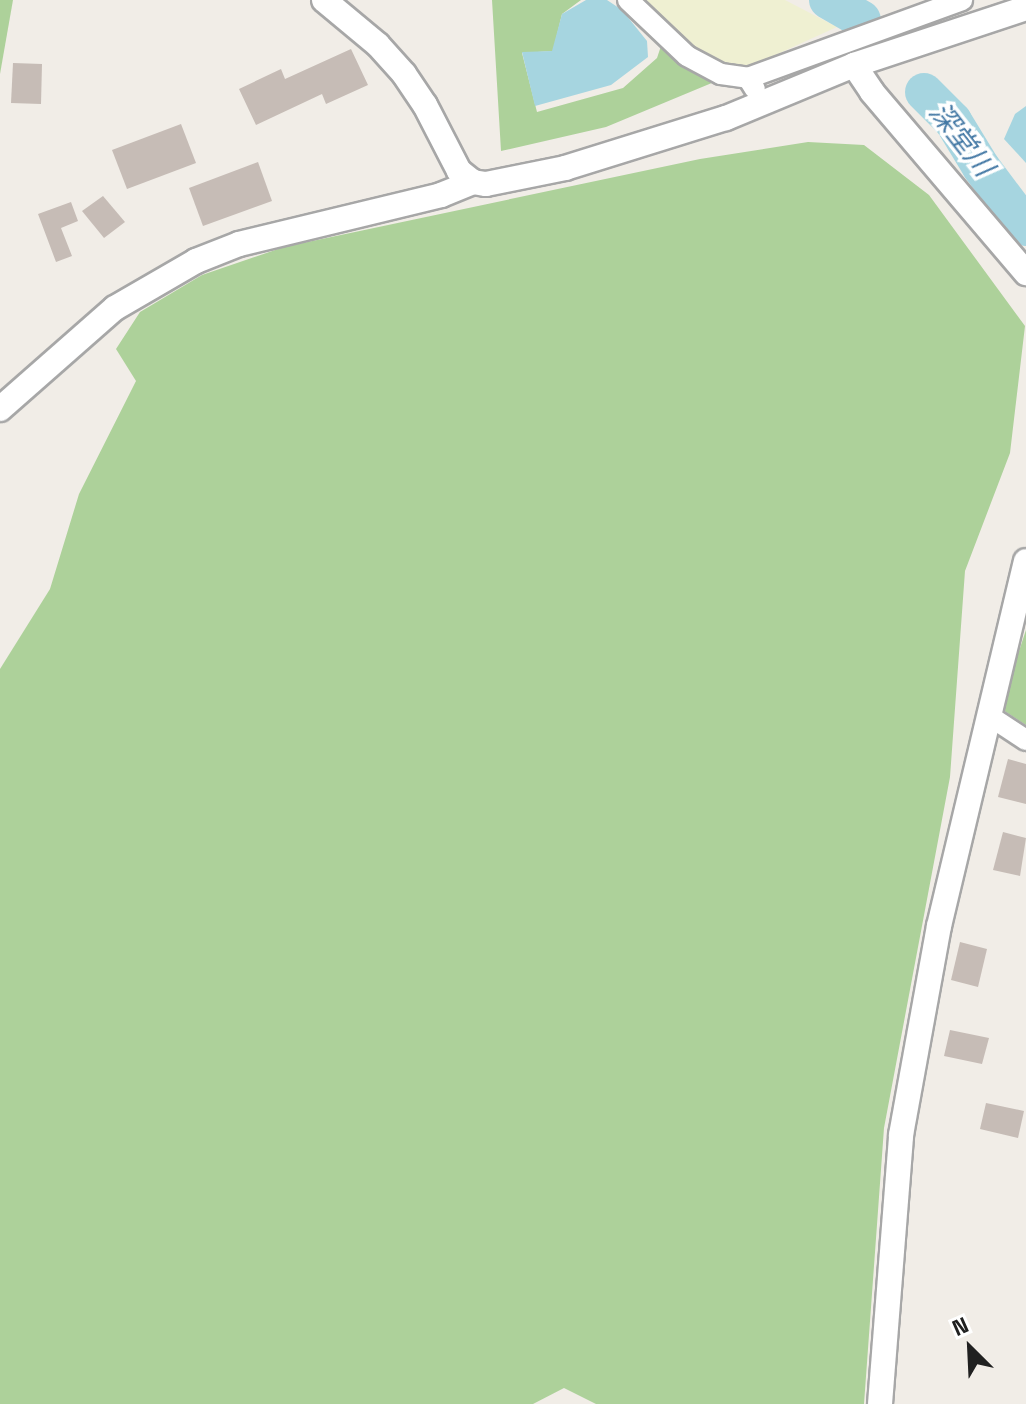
<!DOCTYPE html>
<html>
<head>
<meta charset="utf-8">
<style>
  body { margin:0 }
  #map { position:relative; width:1026px; height:1404px; overflow:hidden; background:#f1ede7; font-family:"Space Grotesk","Noto Sans JP",sans-serif }
  div>[style] { position:absolute }
  [style*='--x'] { left:calc(var(--x)*1px); top:calc(var(--y)*1px); width:calc(var(--w)*1px); rotate:calc(var(--a)*1deg) }
  .farmland>* { inset:0; background:#eff0d2 }
  .forest>* { inset:0; background:#add19a }
  .water>* { inset:0; background:#a6d5e0 }
  .river>* { height:38px; margin:-19px; padding:0 19px; transform-origin:19px; border-radius:19px; background:#a6d5e0 }
  .building>* { inset:0; background:#c6bcb6 }
  .roads { filter:drop-shadow(2px 0 #a7a7a7) drop-shadow(-2px 0 #a7a7a7) drop-shadow(0 2px #a7a7a7) drop-shadow(0 -2px #a7a7a7) }
  .minor>* { height:20px; margin:-10px; padding:0 10px; transform-origin:10px; border-radius:10px; background:#fff }
  .tertiary>* { height:24px; margin:-12px; padding:0 12px; transform-origin:12px; border-radius:12px; background:#fff }
  span { translate:-50% -50%; white-space:nowrap; text-align:center; line-height:1.15; -webkit-text-stroke:7px #fff; paint-order:stroke }
  .water-label { font-size:28px; color:#4378a4; font-style:italic }
  .north { position:absolute; left:930px; top:1308px; width:80px; height:80px; -webkit-text-stroke:6px #fff; paint-order:stroke; rotate:336deg; font-size:22px; font-weight:700; line-height:32px; text-align:center; color:#202020 }
  .north::after { content:''; display:block; margin:auto; width:28px; height:36px; background:#202020; clip-path:polygon(50% 0,100% 100%,50% 72%,0 100%) }
</style>
</head>
<body>
<div id="map">
  <div class="farmland">
    <div style="clip-path:polygon(630px 0,785px 0,837px 27px,731px 75px,651px 26px)"></div>
  </div>
  <div class="forest">
    <div style="clip-path:polygon(0 0,13px 0,0 74px)"></div>
    <div style="clip-path:polygon(492px 0,581px 0,562px 14px,553px 51px,522px 53px,537px 112px,623px 88px,657px 58px,662px 43px,731px 75px,606px 127px,501px 151px)"></div>
    <div style="clip-path:polygon(808px 142px,864px 145px,929px 195px,1025px 326px,1010px 453px,965px 571px,950px 777px,884px 1128px,864px 1404px,596px 1404px,564px 1388px,533px 1404px,0 1404px,0 669px,50px 589px,79px 494px,136px 381px,116px 349px,140px 312px,202px 275px,284px 247px,700px 159px)"></div>
    <div style="clip-path:polygon(1026px 630px,1026px 725px,1000px 708px)"></div>
  </div>
  <div class="water">
    <div style="clip-path:polygon(586px 0,607px 0,622px 10px,647px 41px,648px 57px,611px 85px,535px 106px,522px 52px,552px 51px,562px 14px)"></div>
    <div style="clip-path:polygon(1026px 106px,1026px 163px,1004px 139px,1015px 114px)"></div>
  </div>
  <div class="river">
    <div style="--x:828;--y:0;--w:39;--a:30"></div>
    <div style="--x:924;--y:92;--w:41;--a:45"></div>
    <div style="--x:953;--y:121;--w:54;--a:58.7"></div>
    <div style="--x:981;--y:167;--w:75;--a:53.1"></div>
  </div>
  <div class="building">
    <div style="clip-path:polygon(351px 49px,368px 85px,326px 104px,322px 94px,256px 125px,239px 89px,281px 69px,285px 79px)"></div>
    <div style="clip-path:polygon(13px 63px,42px 64px,41px 104px,11px 103px)"></div>
    <div style="clip-path:polygon(181px 124px,196px 163px,127px 189px,112px 150px)"></div>
    <div style="clip-path:polygon(258px 162px,272px 201px,203px 226px,189px 188px)"></div>
    <div style="clip-path:polygon(103px 196px,125px 222px,104px 238px,82px 211px)"></div>
    <div style="clip-path:polygon(71px 202px,78px 221px,61px 228px,72px 256px,56px 262px,38px 214px)"></div>
    <div style="clip-path:polygon(1008px 759px,1026px 764px,1026px 804px,998px 797px)"></div>
    <div style="clip-path:polygon(1003px 832px,1026px 838px,1020px 876px,993px 870px)"></div>
    <div style="clip-path:polygon(960px 942px,987px 949px,978px 987px,951px 980px)"></div>
    <div style="clip-path:polygon(950px 1030px,989px 1038px,982px 1064px,944px 1056px)"></div>
    <div style="clip-path:polygon(986px 1103px,1024px 1111px,1018px 1138px,980px 1129px)"></div>
  </div>
  <div class="roads">
    <div class="minor">
      <div style="--x:628;--y:0;--w:81;--a:43.5"></div>
      <div style="--x:687;--y:56;--w:38;--a:28"></div>
      <div style="--x:721;--y:74;--w:27;--a:8"></div>
      <div style="--x:748;--y:78;--w:13;--a:58"></div>
      <div style="--x:748;--y:78;--w:228;--a:-20"></div>
      <div style="--x:991;--y:717;--w:42;--a:33.3"></div>
    </div>
    <div class="tertiary">
      <div style="--x:324;--y:0;--w:70;--a:39.8"></div>
      <div style="--x:378;--y:45;--w:39;--a:48"></div>
      <div style="--x:404;--y:74;--w:37;--a:56"></div>
      <div style="--x:425;--y:105;--w:74;--a:62.7"></div>
      <div style="--x:459;--y:171;--w:18;--a:38"></div>
      <div style="--x:473;--y:182;--w:13;--a:9"></div>
      <div style="--x:486;--y:184;--w:81;--a:-11.4"></div>
      <div style="--x:565;--y:168;--w:169;--a:-17.3"></div>
      <div style="--x:726;--y:118;--w:139;--a:-22.5"></div>
      <div style="--x:854;--y:65;--w:181;--a:-18.3"></div>
      <div style="--x:854;--y:65;--w:32;--a:56"></div>
      <div style="--x:872;--y:92;--w:238;--a:49.6"></div>
      <div style="--x:0;--y:409;--w:153;--a:-41.3"></div>
      <div style="--x:115;--y:308;--w:94;--a:-30.1"></div>
      <div style="--x:196;--y:261;--w:46;--a:-21.6"></div>
      <div style="--x:239;--y:244;--w:208;--a:-13.6"></div>
      <div style="--x:441;--y:195;--w:35;--a:-22"></div>
      <div style="--x:880;--y:1404;--w:270;--a:-85.5"></div>
      <div style="--x:901;--y:1135;--w:212;--a:-79.7"></div>
      <div style="--x:939;--y:926;--w:375;--a:-76.6"></div>
    </div>
  </div>
  <div class="water-label">
    <span style="left:962px;top:139px;rotate:52deg">深堂川</span>
  </div>
  <div class="north">N</div>
</div>
</body>
</html>
